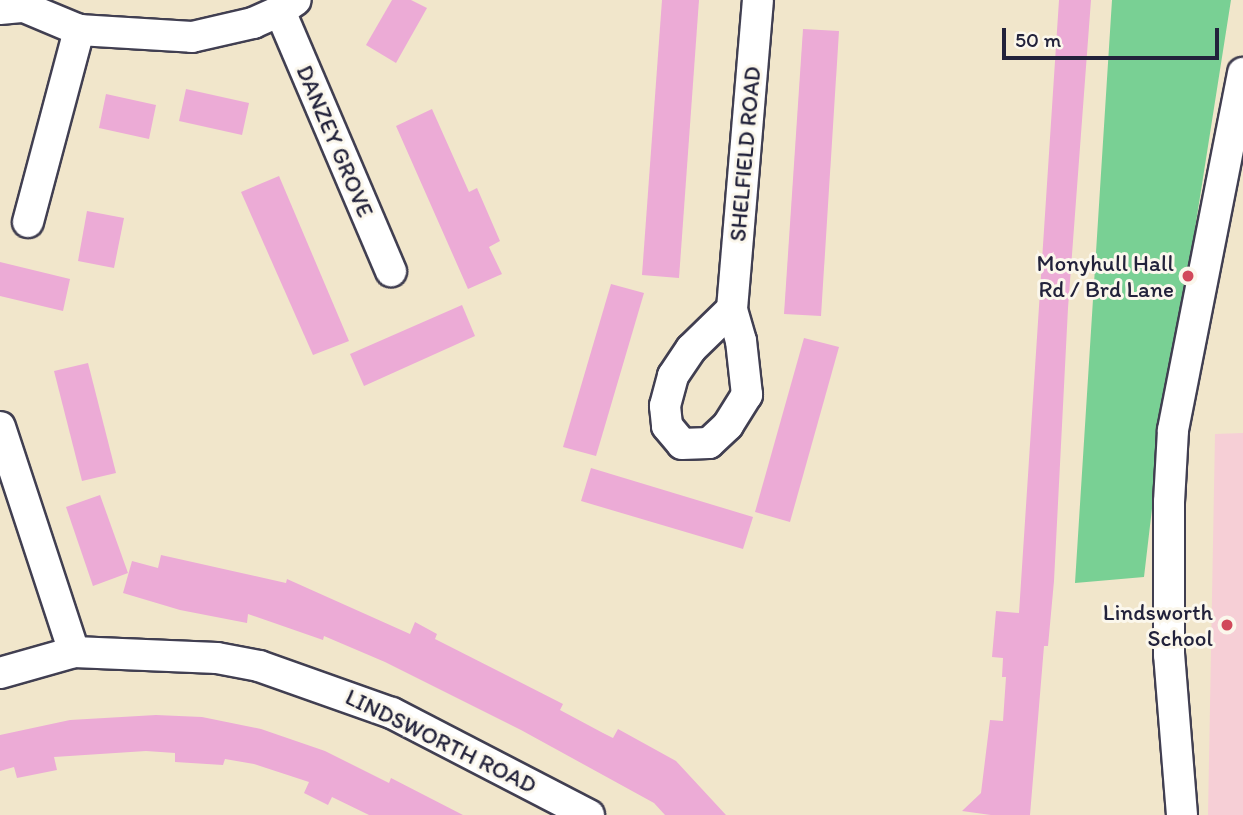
<!DOCTYPE html>
<html>
<head>
<meta charset="utf-8">
<style>
  body { margin:0 }
  #map { position:relative; width:1243px; height:815px; overflow:hidden; background:#f1e6cb; font-family:Itim,sans-serif }
  div>[style] { position:absolute }
  [style*='--x'] { left:calc(var(--x)*1px); top:calc(var(--y)*1px); width:calc(var(--w)*1px); rotate:calc(var(--a)*1deg) }
  .built>* { inset:0; background:#f6cfd6 }
  .green>* { inset:0; background:#79d094 }
  .building>* { inset:0; background:#ecabd6 }
  .roads { filter:drop-shadow(2px 0 #413f51) drop-shadow(-2px 0 #413f51) drop-shadow(0 2px #413f51) drop-shadow(0 -2px #413f51) }
  .minor>* { height:30px; margin:-15px; padding:0 15px; transform-origin:15px; border-radius:15px; background:#fff }
  .dots>* { width:19px; height:19px; translate:-50% -50%; box-sizing:border-box; border:4px solid #fbf7ec; border-radius:50% }
  span { translate:-50% -50%; white-space:nowrap; text-align:center; line-height:1.15; -webkit-text-stroke:6px #fbf7ec; paint-order:stroke }
  .street-label { font-size:23px; color:#22223b }
  .poi-label { font-size:23px; color:#22223b }
  .right { translate:-100% -50%; text-align:right }
  .scale { position:absolute; left:1002px; top:28px; width:217px; height:32px; box-sizing:border-box; border:4px solid #22223b; border-top:0; padding-left:9px; font-size:21px; line-height:24px; white-space:nowrap; color:#22223b; -webkit-text-stroke:5px #fbf7ec; paint-order:stroke }
</style>
</head>
<body>
<div id="map">
  <div class="built">
    <div style="clip-path:polygon(1243px 433px,1243px 815px,1208px 815px,1215px 434px)"></div>
  </div>
  <div class="green">
    <div style="clip-path:polygon(1112px 0,1231px 0,1155px 483px,1144px 577px,1075px 583px)"></div>
  </div>
  <div class="building">
    <div style="clip-path:polygon(392px 0,411px 0,427px 8px,396px 63px,366px 45px)"></div>
    <div style="clip-path:polygon(662px 0,699px 0,679px 278px,642px 275px)"></div>
    <div style="clip-path:polygon(1059px 0,1091px 0,1068px 308px,1054px 581px,1048px 646px,1044px 646px,1030px 815px,991px 815px,962px 811px,981px 793px,990px 720px,1003px 721px,1006px 677px,1002px 677px,1003px 658px,992px 657px,996px 611px,1019px 613px)"></div>
    <div style="clip-path:polygon(803px 29px,839px 31px,821px 316px,784px 314px)"></div>
    <div style="clip-path:polygon(186px 89px,249px 103px,242px 135px,179px 121px)"></div>
    <div style="clip-path:polygon(106px 94px,156px 105px,149px 139px,99px 128px)"></div>
    <div style="clip-path:polygon(432px 109px,469px 192px,477px 188px,500px 241px,489px 247px,502px 274px,468px 289px,396px 126px)"></div>
    <div style="clip-path:polygon(279px 176px,349px 341px,313px 355px,241px 192px)"></div>
    <div style="clip-path:polygon(87px 211px,124px 218px,114px 268px,78px 261px)"></div>
    <div style="clip-path:polygon(0 262px,70px 279px,63px 311px,0 296px)"></div>
    <div style="clip-path:polygon(611px 284px,644px 293px,596px 456px,563px 447px)"></div>
    <div style="clip-path:polygon(462px 305px,475px 336px,364px 386px,350px 354px)"></div>
    <div style="clip-path:polygon(804px 338px,839px 347px,790px 522px,755px 512px)"></div>
    <div style="clip-path:polygon(88px 363px,116px 473px,82px 481px,54px 371px)"></div>
    <div style="clip-path:polygon(591px 468px,753px 517px,743px 549px,581px 501px)"></div>
    <div style="clip-path:polygon(100px 495px,128px 573px,93px 586px,66px 507px)"></div>
    <div style="clip-path:polygon(161px 555px,286px 583px,287px 579px,410px 634px,415px 622px,437px 634px,435px 639px,563px 704px,560px 710px,603px 733px,613px 738px,618px 729px,676px 761px,726px 815px,665px 815px,654px 803px,521px 730px,385px 662px,324px 636px,323px 640px,248px 614px,247px 623px,180px 610px,123px 593px,132px 561px,158px 568px)"></div>
    <div style="clip-path:polygon(156px 715px,202px 717px,261px 729px,325px 751px,389px 783px,391px 778px,463px 815px,369px 815px,332px 797px,328px 805px,304px 793px,309px 782px,254px 764px,225px 759px,223px 765px,175px 762px,175px 753px,146px 751px,54px 757px,57px 770px,17px 778px,14px 767px,0 771px,0 735px,70px 720px)"></div>
  </div>
  <div class="roads">
    <div class="minor">
      <div style="--x:0;--y:9;--w:24;--a:-5"></div>
      <div style="--x:24;--y:7;--w:60;--a:22.7"></div>
      <div style="--x:79;--y:30;--w:113;--a:3.5"></div>
      <div style="--x:192;--y:37;--w:63;--a:-12.9"></div>
      <div style="--x:253;--y:23;--w:30;--a:-24"></div>
      <div style="--x:280;--y:11;--w:19;--a:-35"></div>
      <div style="--x:280;--y:11;--w:283;--a:66.9"></div>
      <div style="--x:28;--y:222;--w:199;--a:-75.1"></div>
      <div style="--x:732;--y:309;--w:57;--a:135.7"></div>
      <div style="--x:691;--y:349;--w:32;--a:124"></div>
      <div style="--x:673;--y:376;--w:31;--a:105"></div>
      <div style="--x:665;--y:406;--w:20;--a:84"></div>
      <div style="--x:667;--y:426;--w:23;--a:50"></div>
      <div style="--x:682;--y:444;--w:27;--a:-2"></div>
      <div style="--x:709;--y:443;--w:26;--a:-43"></div>
      <div style="--x:728;--y:425;--w:36;--a:-58"></div>
      <div style="--x:747;--y:395;--w:54;--a:-96.3"></div>
      <div style="--x:741;--y:341;--w:33;--a:-106"></div>
      <div style="--x:732;--y:309;--w:310;--a:-85.2"></div>
      <div style="--x:0;--y:427;--w:237;--a:71.8"></div>
      <div style="--x:0;--y:673;--w:77;--a:-15.8"></div>
      <div style="--x:74;--y:652;--w:143;--a:2.4"></div>
      <div style="--x:217;--y:658;--w:43;--a:10.8"></div>
      <div style="--x:259;--y:666;--w:141;--a:19.5"></div>
      <div style="--x:392;--y:713;--w:222;--a:27.4"></div>
      <div style="--x:1182;--y:815;--w:161;--a:-94.6"></div>
      <div style="--x:1169;--y:655;--w:153;--a:-90"></div>
      <div style="--x:1169;--y:502;--w:72;--a:-86.8"></div>
      <div style="--x:1173;--y:430;--w:364;--a:-78.9"></div>
    </div>
  </div>
  <div class="dots">
    <div style="left:1188px;top:276px;background:#d1495b"></div>
    <div style="left:1227px;top:625px;background:#d1495b"></div>
  </div>
  <div class="street-label">
    <span style="left:335px;top:141px;rotate:67deg">DANZEY GROVE</span>
    <span style="left:745px;top:154px;rotate:-85deg">SHELFIELD ROAD</span>
    <span style="left:441px;top:741px;rotate:26deg">LINDSWORTH ROAD</span>
  </div>
  <div class="poi-label">
    <span class="right" style="left:1174px;top:276px">Monyhull Hall<br>Rd / Brd Lane</span>
    <span class="right" style="left:1213px;top:625px">Lindsworth<br>School</span>
  </div>
  <div class="scale">50 m</div>
</div>
</body>
</html>
